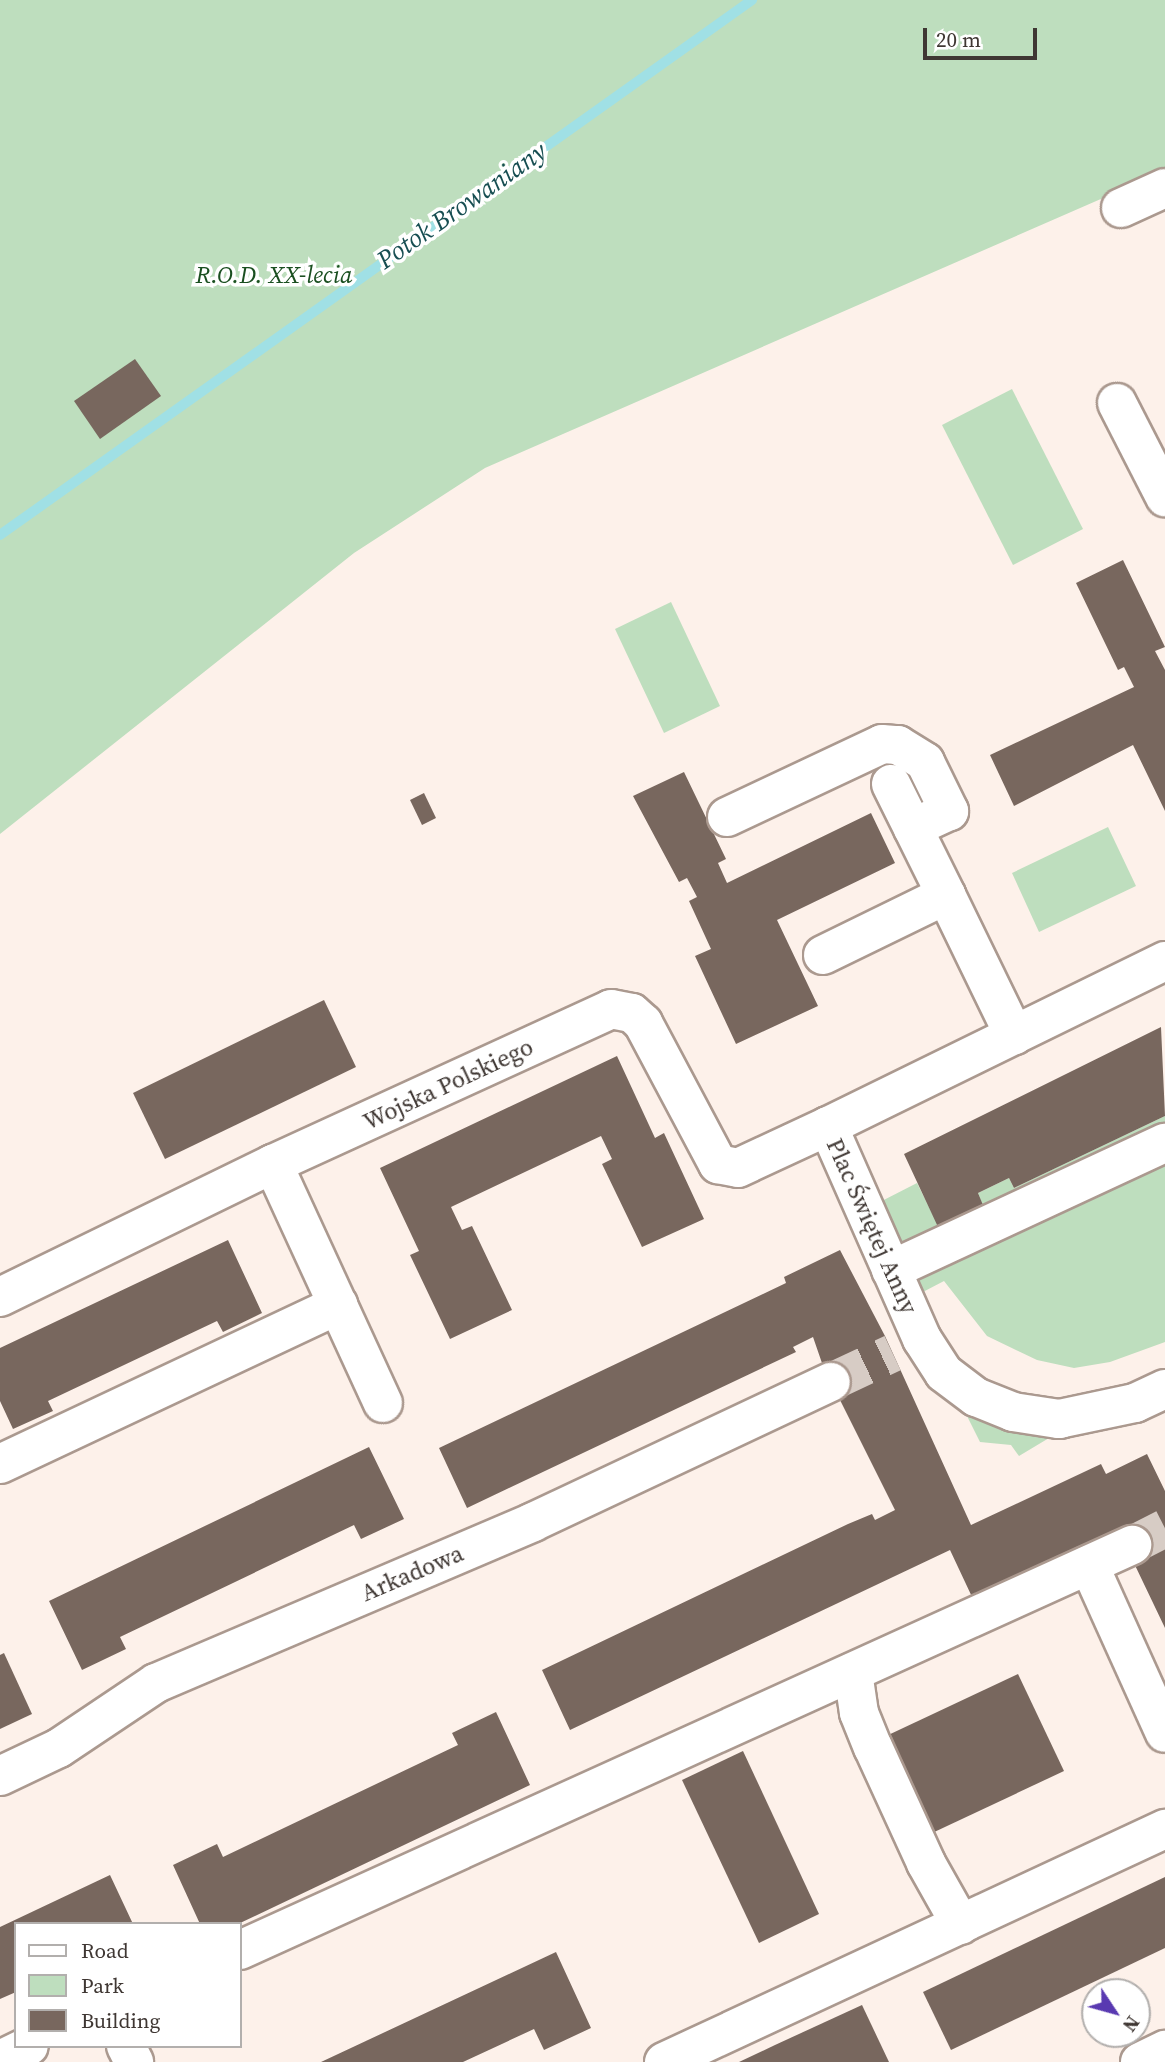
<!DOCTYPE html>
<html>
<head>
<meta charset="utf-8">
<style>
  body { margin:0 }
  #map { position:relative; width:1165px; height:2062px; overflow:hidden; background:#fdf1ea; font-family:"Source Serif 4",serif }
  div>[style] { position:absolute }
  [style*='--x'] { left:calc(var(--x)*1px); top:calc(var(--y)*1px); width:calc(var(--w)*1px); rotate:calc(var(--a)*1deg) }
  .green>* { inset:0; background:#bedebe }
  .stream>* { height:10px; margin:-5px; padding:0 5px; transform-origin:5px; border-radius:5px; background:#a0e0e5 }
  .building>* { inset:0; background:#78675e }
  .minor-tunnel>* { height:38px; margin-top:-19px; transform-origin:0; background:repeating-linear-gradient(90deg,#d7ccc5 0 38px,transparent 0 57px) }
  .roads { filter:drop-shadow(2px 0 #ab998f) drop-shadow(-2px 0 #ab998f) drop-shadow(0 2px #ab998f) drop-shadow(0 -2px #ab998f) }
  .minor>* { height:38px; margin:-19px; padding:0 19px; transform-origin:19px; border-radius:19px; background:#fff }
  span { translate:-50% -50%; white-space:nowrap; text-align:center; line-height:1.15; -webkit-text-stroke:7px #fff; paint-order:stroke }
  .park-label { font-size:24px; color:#1a4f20; font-style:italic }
  .street-label { font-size:24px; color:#3f3733 }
  .water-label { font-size:26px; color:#174e52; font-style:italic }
  .legend { position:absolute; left:14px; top:1922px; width:228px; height:126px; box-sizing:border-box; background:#fff; border:2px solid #b2afad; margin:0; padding:9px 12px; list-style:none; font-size:21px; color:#3f3733 }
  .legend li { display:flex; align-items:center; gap:14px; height:35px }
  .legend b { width:35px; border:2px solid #b2afad }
  .north { position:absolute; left:1081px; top:1978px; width:70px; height:70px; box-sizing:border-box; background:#fff; border:2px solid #b2afad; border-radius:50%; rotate:126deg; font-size:19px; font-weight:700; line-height:28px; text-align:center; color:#3f3733 }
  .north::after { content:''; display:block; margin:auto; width:24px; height:32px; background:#5939b1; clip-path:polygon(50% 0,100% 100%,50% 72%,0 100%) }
  .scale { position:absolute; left:923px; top:28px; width:114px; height:32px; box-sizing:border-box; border:4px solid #3f3733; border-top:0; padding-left:9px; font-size:21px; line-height:24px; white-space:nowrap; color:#3f3733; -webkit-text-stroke:5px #fff; paint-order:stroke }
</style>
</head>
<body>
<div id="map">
  <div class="green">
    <div style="clip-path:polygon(0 0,1165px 0,1165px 171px,485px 468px,354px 553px,0 834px)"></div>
    <div style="clip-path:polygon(1012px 389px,1083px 529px,1013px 565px,942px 425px)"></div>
    <div style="clip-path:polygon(671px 602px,720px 706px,664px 733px,615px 629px)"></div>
    <div style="clip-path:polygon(1108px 827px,1136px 886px,1039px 932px,1012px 873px)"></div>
    <div style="clip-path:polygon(1165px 1116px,1165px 1342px,1110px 1362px,1074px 1368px,1037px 1360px,987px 1336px,944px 1281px,921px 1293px,874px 1205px,917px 1183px,939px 1227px,983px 1206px,978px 1193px,1009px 1178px,1014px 1188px)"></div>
    <div style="clip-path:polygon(965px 1412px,1054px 1435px,1019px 1456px,1011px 1445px,980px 1442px)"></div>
  </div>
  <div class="stream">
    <div style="--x:0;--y:535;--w:923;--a:-35.43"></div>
  </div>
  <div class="building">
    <div style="clip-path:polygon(135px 359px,161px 396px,100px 439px,74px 401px)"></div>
    <div style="clip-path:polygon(1123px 560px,1165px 647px,1155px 651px,1165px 670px,1165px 811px,1133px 745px,1014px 806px,990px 755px,1134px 687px,1124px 667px,1118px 670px,1076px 583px)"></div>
    <div style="clip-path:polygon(684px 772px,726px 859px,718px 863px,727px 883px,871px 813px,895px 863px,777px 920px,818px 1006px,736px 1044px,695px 956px,711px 949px,689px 901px,697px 897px,687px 878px,679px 882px,633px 796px)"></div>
    <div style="clip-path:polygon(424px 793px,436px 818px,422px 825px,410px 800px)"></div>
    <div style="clip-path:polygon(324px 1000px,356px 1067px,165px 1159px,133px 1093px)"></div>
    <div style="clip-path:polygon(1161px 1027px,1165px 1116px,1014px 1188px,1009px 1178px,978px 1193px,983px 1205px,938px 1227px,904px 1154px)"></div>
    <div style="clip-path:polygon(617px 1056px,655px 1138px,664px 1133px,704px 1219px,642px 1247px,602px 1164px,612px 1159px,601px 1136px,451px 1207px,462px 1230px,472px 1226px,512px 1310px,450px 1339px,410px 1255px,419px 1251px,380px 1168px)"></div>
    <div style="clip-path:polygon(228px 1240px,262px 1313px,223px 1332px,217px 1321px,48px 1401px,53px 1411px,13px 1429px,0 1401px,0 1348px)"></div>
    <div style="clip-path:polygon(840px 1250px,885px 1336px,971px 1525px,1101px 1464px,1106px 1474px,1147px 1454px,1165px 1491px,1165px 1628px,1132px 1559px,1137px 1557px,1124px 1527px,973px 1599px,950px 1550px,570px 1730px,542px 1670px,848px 1524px,872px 1514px,875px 1520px,895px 1510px,823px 1366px,813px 1337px,793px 1347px,796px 1352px,467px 1508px,439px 1448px,786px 1283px,784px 1277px)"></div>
    <div style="clip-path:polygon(369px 1447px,404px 1519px,361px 1539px,354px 1525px,120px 1637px,126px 1649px,82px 1670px,49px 1601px)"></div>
    <div style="clip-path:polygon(4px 1653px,32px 1714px,0 1729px,0 1655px)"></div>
    <div style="clip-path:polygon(1018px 1674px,1064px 1771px,930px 1834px,884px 1737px)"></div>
    <div style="clip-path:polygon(496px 1712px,530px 1785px,238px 1924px,200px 1924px,173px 1865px,217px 1844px,223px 1857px,458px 1745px,452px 1733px)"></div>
    <div style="clip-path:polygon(743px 1751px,819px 1914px,759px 1943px,682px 1780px)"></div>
    <div style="clip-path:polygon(110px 1875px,133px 1924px,16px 1924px,16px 1992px,0 1999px,0 1927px)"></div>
    <div style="clip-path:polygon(1165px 1877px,1165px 1948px,951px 2050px,923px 1992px)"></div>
    <div style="clip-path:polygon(556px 1952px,591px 2028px,544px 2050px,534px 2029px,463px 2062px,321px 2062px)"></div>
    <div style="clip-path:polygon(862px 2005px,889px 2062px,739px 2062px,775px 2045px)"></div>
  </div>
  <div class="minor-tunnel">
    <div style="--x:831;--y:1382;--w:68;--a:-25.1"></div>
    <div style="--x:1132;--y:1545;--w:37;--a:-27"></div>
  </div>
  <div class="roads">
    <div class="minor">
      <div style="--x:1121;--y:208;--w:48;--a:-24.4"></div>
      <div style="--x:1117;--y:403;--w:106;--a:62.9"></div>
      <div style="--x:891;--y:784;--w:124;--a:63.6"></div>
      <div style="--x:727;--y:817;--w:171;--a:-25.2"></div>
      <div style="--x:882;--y:744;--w:16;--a:4"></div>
      <div style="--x:898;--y:745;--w:32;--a:32"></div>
      <div style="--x:925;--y:762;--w:55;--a:63.9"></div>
      <div style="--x:949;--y:811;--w:40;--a:155"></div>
      <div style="--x:823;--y:955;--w:137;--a:-26"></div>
      <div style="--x:946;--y:895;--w:156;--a:64.1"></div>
      <div style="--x:1165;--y:961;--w:375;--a:153.9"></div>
      <div style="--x:828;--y:1126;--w:233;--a:66.2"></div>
      <div style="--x:922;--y:1339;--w:40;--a:57.1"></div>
      <div style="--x:944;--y:1373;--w:40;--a:37"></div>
      <div style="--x:976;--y:1397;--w:40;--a:22"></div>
      <div style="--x:1013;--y:1412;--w:47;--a:8.7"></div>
      <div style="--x:1059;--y:1419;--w:78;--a:-11.9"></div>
      <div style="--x:1135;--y:1403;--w:33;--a:-25"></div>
      <div style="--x:273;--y:1164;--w:263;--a:65.3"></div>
      <div style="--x:891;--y:1270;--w:302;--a:-24.9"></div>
      <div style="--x:0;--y:1297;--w:304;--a:-26"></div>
      <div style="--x:273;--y:1164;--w:372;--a:-24.6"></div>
      <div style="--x:611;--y:1009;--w:21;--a:11"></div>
      <div style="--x:632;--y:1013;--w:15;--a:42"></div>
      <div style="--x:643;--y:1023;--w:160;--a:62"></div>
      <div style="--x:718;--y:1164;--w:20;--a:11"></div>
      <div style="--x:738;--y:1168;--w:99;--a:-25"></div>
      <div style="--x:0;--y:1464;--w:374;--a:-25.2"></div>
      <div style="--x:1089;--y:1565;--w:184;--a:65.7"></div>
      <div style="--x:853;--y:1672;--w:41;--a:81.7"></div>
      <div style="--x:859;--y:1713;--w:37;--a:68"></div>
      <div style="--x:873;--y:1747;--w:128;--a:65.4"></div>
      <div style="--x:926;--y:1863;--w:71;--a:60.6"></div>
      <div style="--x:0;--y:1776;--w:65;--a:-25.4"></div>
      <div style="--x:59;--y:1748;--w:117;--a:-33.8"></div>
      <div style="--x:156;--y:1683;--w:410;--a:-23.1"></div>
      <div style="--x:533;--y:1522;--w:329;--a:-25.2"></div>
      <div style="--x:240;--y:1950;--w:980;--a:-24.42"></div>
      <div style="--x:126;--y:2046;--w:18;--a:63"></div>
      <div style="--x:0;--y:2060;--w:32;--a:-26"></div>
      <div style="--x:664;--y:2062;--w:553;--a:-24.94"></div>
      <div style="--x:1140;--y:2062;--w:28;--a:-26"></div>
    </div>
  </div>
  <div class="park-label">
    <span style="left:274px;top:275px">R.O.D. XX-lecia</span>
  </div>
  <div class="street-label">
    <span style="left:448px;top:1084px;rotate:-25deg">Wojska Polskiego</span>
    <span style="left:872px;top:1226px;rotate:66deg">Plac Świętej Anny</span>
    <span style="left:412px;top:1573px;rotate:-23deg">Arkadowa</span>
  </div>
  <div class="water-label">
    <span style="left:462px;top:206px;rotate:-35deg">Potok Browaniany</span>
  </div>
  <ul class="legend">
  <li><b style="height:9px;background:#fff"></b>Road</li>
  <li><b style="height:19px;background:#bedebe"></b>Park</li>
  <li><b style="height:19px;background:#78675e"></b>Building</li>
  </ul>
  <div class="north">N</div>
  <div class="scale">20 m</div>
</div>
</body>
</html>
